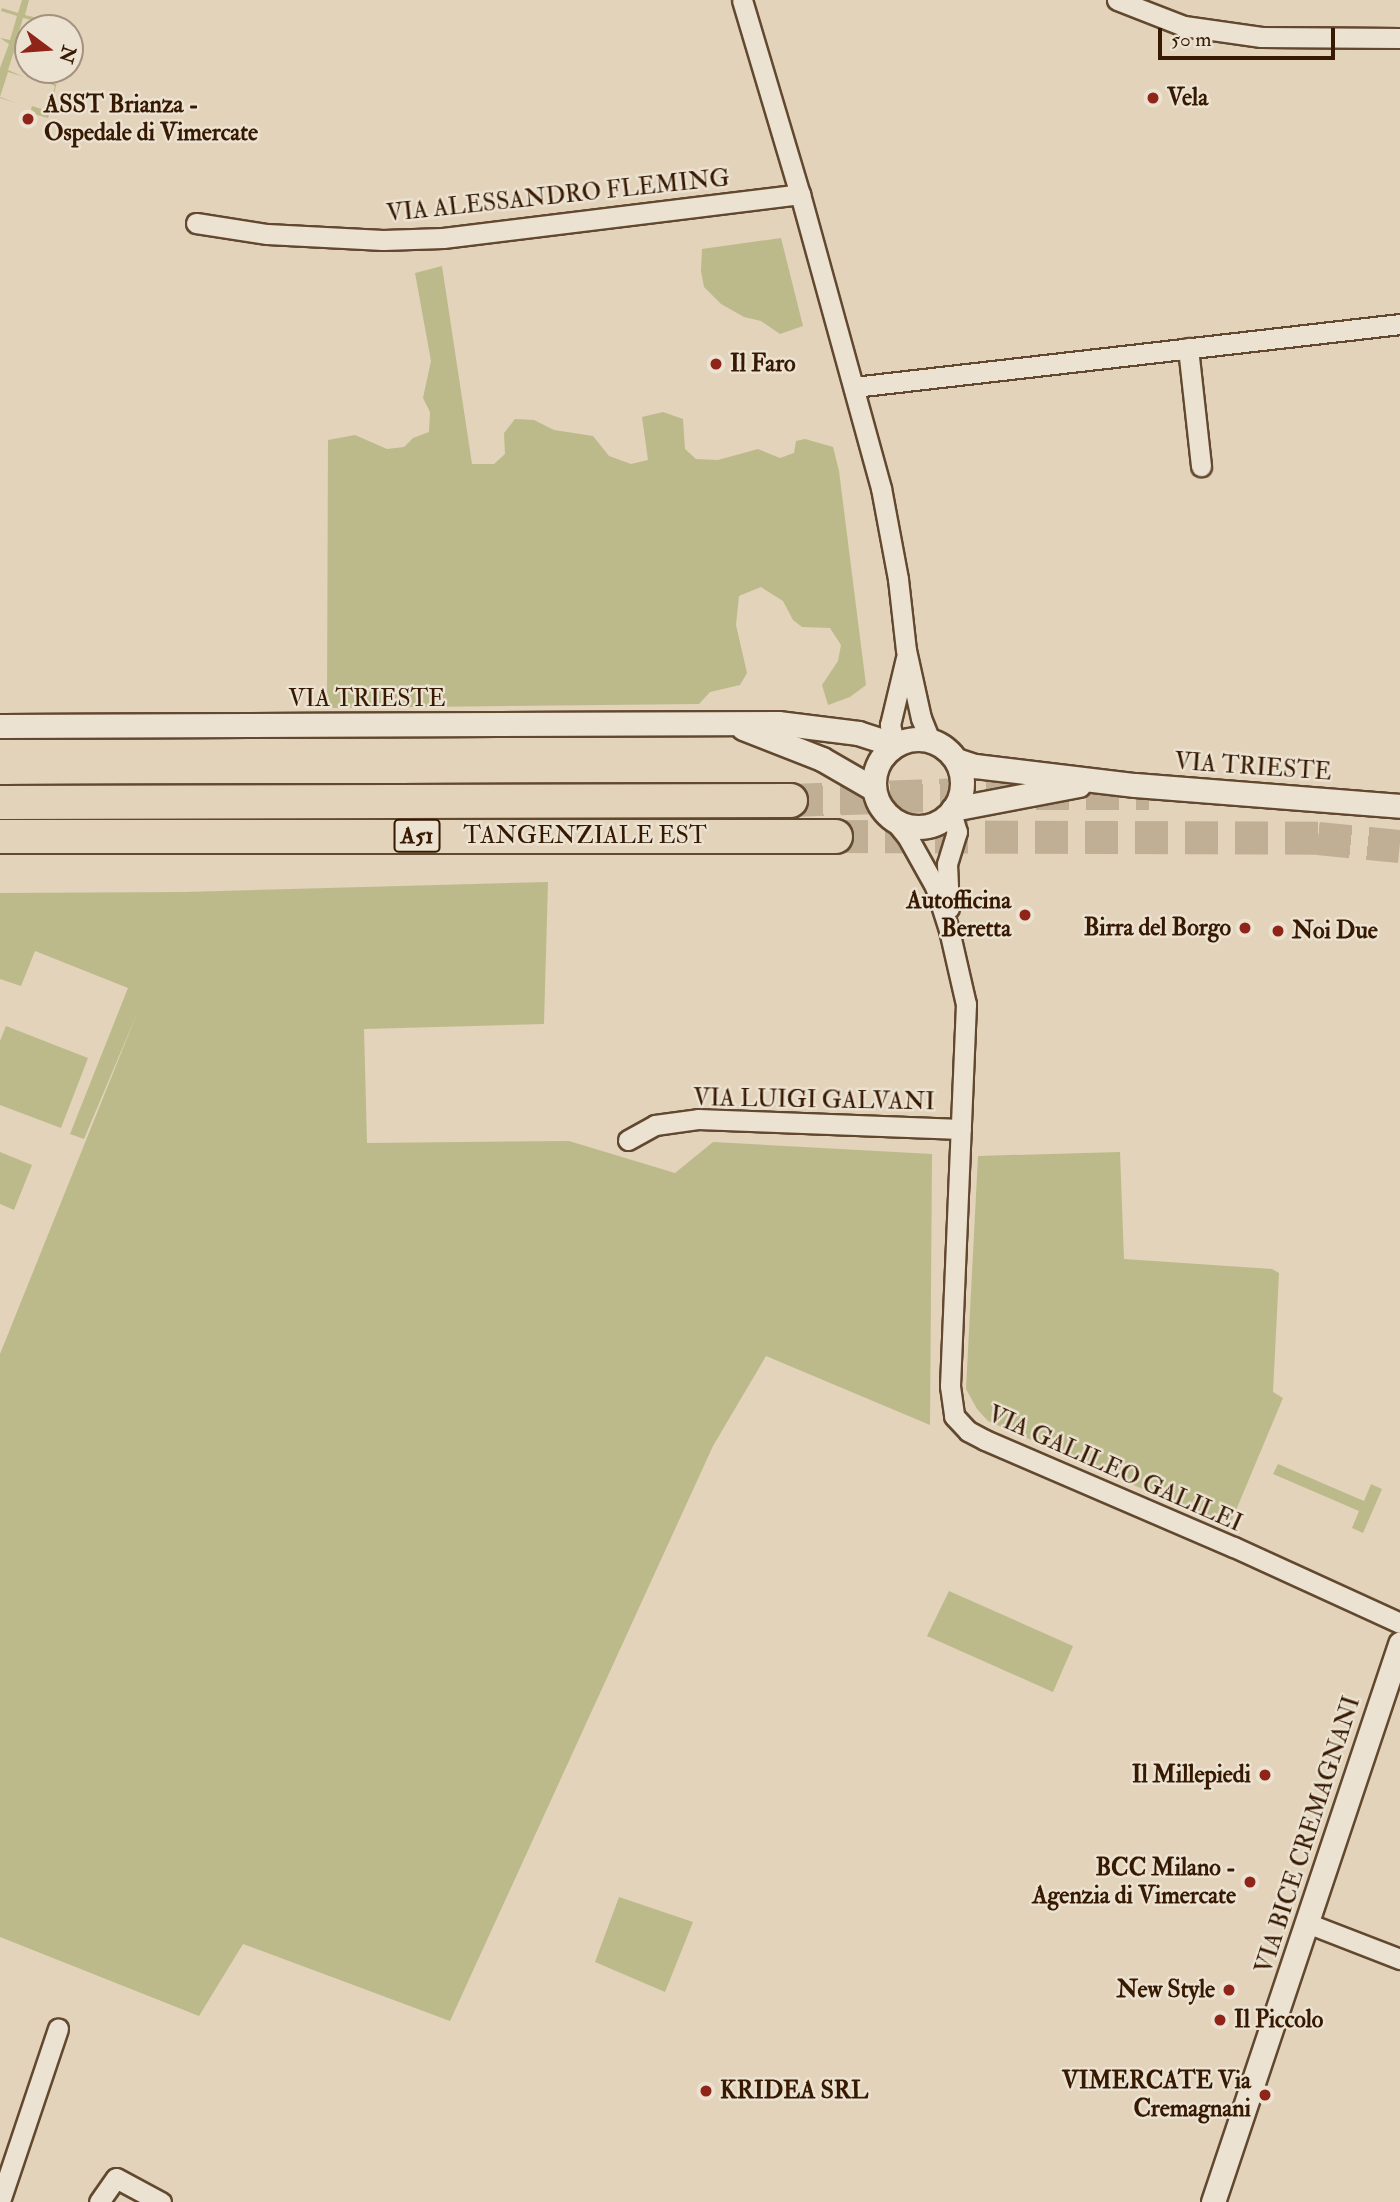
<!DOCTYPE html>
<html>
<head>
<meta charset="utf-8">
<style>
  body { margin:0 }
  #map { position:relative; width:1400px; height:2202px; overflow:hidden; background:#e2d3ba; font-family:"IM FELL Double Pica",serif }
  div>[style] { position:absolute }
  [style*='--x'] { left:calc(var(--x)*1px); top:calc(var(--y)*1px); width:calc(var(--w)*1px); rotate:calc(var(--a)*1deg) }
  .green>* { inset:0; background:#bcba8a }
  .motorway-tunnel>* { height:33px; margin-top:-16.5px; transform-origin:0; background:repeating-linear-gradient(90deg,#c0ae95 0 33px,transparent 0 50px) }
  .roads { filter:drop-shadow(2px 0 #62482f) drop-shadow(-2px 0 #62482f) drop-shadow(0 2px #62482f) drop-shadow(0 -2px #62482f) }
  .minor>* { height:19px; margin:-9.5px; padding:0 9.5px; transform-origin:9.5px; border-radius:9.5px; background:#ece2d2 }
  .tertiary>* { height:23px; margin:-11.5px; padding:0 11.5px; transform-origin:11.5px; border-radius:11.5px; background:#ece2d2 }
  .tertiary>.ring { margin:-11.5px; padding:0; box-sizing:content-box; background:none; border:23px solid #ece2d2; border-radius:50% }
  .motorway>* { height:33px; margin:-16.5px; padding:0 16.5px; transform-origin:16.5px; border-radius:16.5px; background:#e2d3ba }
  .dots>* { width:19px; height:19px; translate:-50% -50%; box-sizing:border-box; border:4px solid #ece2d2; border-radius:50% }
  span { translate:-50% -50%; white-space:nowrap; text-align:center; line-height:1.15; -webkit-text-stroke:5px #ece2d2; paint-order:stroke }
  .shield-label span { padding:2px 5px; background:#ece2d2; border:2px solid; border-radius:5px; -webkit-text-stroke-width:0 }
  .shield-label { font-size:23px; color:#371901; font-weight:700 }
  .poi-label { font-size:24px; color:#371901; font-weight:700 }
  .left { translate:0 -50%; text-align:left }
  .right { translate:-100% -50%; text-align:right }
  .street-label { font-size:24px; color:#371901 }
  .north { position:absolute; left:14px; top:14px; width:70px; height:70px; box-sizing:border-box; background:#ece2d2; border:2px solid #a4927e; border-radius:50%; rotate:106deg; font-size:19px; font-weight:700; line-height:28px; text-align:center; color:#371901 }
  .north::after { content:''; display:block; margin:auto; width:24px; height:32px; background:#8f2418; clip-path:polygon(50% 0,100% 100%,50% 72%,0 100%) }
  .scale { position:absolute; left:1158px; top:28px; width:177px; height:32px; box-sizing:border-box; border:4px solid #371901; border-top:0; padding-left:9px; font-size:21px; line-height:24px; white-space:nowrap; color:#371901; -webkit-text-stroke:5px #ece2d2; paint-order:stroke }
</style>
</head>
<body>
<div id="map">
  <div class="green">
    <div style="clip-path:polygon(22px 0,29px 0,25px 15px,41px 19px,40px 22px,23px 18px,16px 42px,28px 49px,16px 45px,8px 70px,24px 77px,8px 72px,0 97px,16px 103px,0 98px,0 68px,9px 44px,0 38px,10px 40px,17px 16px,1px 11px,2px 8px,18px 13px)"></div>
    <div style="clip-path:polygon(60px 70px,48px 118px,30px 113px,32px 106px,48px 111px,55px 86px,40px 79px,56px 84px)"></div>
    <div style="clip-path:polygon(781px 238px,803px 326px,780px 334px,761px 321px,744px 317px,721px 304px,704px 287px,701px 271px,702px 249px)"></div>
    <div style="clip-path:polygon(442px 266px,472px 464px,494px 464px,505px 454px,504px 433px,515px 419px,534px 420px,554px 430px,593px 436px,609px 456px,631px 464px,648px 460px,642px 417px,663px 412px,683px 419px,685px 449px,696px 459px,718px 460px,758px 449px,780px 458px,794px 453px,796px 441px,805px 439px,833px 447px,839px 471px,866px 685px,850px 697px,828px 705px,822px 685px,838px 661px,841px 645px,830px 628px,802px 627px,793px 620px,783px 601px,761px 587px,739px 596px,736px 625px,747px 673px,740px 685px,710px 692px,699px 704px,327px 708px,328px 440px,355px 435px,387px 449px,404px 447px,413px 438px,429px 432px,430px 412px,423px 398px,431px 361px,415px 273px)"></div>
    <div style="clip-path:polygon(548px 882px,544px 1024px,364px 1029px,367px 1143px,569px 1141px,675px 1173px,713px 1142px,932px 1154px,930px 1425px,766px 1356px,713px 1446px,450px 2021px,243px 1944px,199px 2016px,0 1937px,0 1354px,138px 1011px,84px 1139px,70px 1134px,128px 988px,35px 951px,21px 986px,0 979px,0 893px,185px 892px)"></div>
    <div style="clip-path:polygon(6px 1026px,88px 1058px,61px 1128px,0 1105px,0 1041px)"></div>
    <div style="clip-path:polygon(0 1152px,32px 1165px,14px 1210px,0 1204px)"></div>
    <div style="clip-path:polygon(1120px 1152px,1124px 1259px,1272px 1269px,1279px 1273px,1273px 1392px,1283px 1398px,1229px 1527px,988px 1421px,977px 1409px,966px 1389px,978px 1156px)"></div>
    <div style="clip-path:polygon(1278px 1464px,1364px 1501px,1371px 1484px,1382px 1489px,1363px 1533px,1352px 1528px,1359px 1511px,1273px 1474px)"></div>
    <div style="clip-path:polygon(949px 1591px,1073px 1646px,1053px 1692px,927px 1636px)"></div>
    <div style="clip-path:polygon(619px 1897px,693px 1922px,665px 1992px,595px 1962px)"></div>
  </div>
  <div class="motorway-tunnel">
    <div style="--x:790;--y:800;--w:196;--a:-2"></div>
    <div style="--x:986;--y:793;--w:163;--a:0"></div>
    <div style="--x:835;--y:836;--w:483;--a:0.2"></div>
    <div style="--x:1318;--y:838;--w:82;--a:5.6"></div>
  </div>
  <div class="roads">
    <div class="minor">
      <div style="--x:742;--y:0;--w:202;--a:73.4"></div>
      <div style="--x:800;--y:194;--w:305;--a:74.6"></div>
      <div style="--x:881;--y:488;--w:93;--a:79.4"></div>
      <div style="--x:898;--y:579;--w:71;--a:83.6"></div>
      <div style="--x:906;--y:650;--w:70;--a:77.6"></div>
      <div style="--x:921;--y:718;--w:24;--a:68"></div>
      <div style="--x:1117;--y:0;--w:72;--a:21.2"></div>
      <div style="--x:1184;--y:26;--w:78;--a:8.1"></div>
      <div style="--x:1261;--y:37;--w:139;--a:0.4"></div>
      <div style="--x:196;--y:223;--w:72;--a:8.8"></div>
      <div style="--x:267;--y:234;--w:116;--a:3"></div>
      <div style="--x:383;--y:240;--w:60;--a:-1.9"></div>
      <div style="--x:443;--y:238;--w:360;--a:-7"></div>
      <div style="--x:1188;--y:348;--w:119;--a:83.7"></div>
      <div style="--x:854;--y:387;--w:550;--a:-6.58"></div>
      <div style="--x:895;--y:745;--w:21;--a:-104"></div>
      <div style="--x:890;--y:725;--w:69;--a:-76.6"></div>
      <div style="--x:893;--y:819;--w:22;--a:51"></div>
      <div style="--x:907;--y:836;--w:57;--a:60.8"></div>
      <div style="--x:935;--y:886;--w:46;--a:72.3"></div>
      <div style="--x:949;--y:930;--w:76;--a:77.1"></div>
      <div style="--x:966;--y:1004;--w:382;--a:92.4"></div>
      <div style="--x:950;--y:1386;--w:30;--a:82"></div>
      <div style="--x:954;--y:1416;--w:21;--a:47"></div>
      <div style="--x:968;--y:1431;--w:19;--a:28"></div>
      <div style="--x:985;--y:1440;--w:271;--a:23.3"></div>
      <div style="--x:1234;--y:1547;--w:183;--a:24.6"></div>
      <div style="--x:949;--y:908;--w:44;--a:-92.6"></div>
      <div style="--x:947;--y:864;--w:34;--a:-73"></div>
      <div style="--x:957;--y:832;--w:21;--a:-107"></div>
      <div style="--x:628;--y:1140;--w:31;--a:-29"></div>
      <div style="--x:655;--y:1125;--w:43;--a:-7.9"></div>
      <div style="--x:698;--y:1119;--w:263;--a:2.2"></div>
      <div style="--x:1307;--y:1923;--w:100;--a:21.2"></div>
      <div style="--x:0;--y:2201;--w:182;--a:-71.4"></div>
      <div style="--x:99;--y:2202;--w:29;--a:-55"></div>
      <div style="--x:116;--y:2178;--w:51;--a:28.1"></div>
    </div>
    <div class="tertiary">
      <div style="--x:0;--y:726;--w:778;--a:-0.22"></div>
      <div style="--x:778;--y:723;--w:81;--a:7.1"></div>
      <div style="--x:858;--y:733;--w:39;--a:18"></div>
      <div style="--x:743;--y:728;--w:85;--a:21.4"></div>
      <div style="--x:822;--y:759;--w:60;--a:30"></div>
      <div class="ring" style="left:874px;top:739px;width:65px;height:65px"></div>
      <div style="--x:956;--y:760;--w:20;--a:18"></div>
      <div style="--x:975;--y:766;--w:161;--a:6.8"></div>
      <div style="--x:1135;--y:785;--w:266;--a:4.5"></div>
      <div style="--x:953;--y:809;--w:128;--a:-10.8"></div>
      <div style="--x:1213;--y:2202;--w:589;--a:-71.47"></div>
    </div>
    <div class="motorway">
      <div style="--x:0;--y:802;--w:790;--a:-0.15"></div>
      <div style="--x:0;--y:836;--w:835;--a:0"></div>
    </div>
  </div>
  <div class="dots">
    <div style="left:1153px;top:98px;background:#8f2418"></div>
    <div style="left:28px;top:119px;background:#8f2418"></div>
    <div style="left:716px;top:364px;background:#8f2418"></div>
    <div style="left:1025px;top:915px;background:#8f2418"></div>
    <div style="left:1245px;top:928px;background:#8f2418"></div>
    <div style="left:1278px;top:931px;background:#8f2418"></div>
    <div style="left:1265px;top:1775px;background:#8f2418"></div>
    <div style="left:1250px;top:1882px;background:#8f2418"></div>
    <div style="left:1229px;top:1990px;background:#8f2418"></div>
    <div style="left:1220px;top:2020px;background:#8f2418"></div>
    <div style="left:706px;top:2091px;background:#8f2418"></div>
    <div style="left:1265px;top:2095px;background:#8f2418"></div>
  </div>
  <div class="shield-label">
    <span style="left:417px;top:836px">A51</span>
  </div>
  <div class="poi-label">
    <span class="left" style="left:1167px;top:98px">Vela</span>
    <span class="left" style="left:44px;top:119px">ASST Brianza -<br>Ospedale di Vimercate</span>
    <span class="left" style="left:730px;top:364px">Il Faro</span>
    <span class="right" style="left:1011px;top:915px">Autofficina<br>Beretta</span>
    <span class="right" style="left:1231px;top:928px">Birra del Borgo</span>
    <span class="left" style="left:1292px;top:931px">Noi Due</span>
    <span class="right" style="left:1251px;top:1775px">Il Millepiedi</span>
    <span class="right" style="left:1236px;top:1882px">BCC Milano -<br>Agenzia di Vimercate</span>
    <span class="right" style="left:1215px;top:1990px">New Style</span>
    <span class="left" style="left:1234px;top:2020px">Il Piccolo</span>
    <span class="right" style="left:1251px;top:2095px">VIMERCATE Via<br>Cremagnani</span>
    <span class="left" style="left:720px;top:2091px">KRIDEA SRL</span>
  </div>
  <div class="street-label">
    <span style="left:558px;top:196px;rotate:-6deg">VIA ALESSANDRO FLEMING</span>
    <span style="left:367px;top:699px">VIA TRIESTE</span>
    <span style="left:1253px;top:767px;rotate:4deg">VIA TRIESTE</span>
    <span style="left:585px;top:836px">TANGENZIALE EST</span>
    <span style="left:814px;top:1100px;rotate:1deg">VIA LUIGI GALVANI</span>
    <span style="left:1115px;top:1469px;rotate:24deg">VIA GALILEO GALILEI</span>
    <span style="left:1308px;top:1835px;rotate:-72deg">VIA BICE CREMAGNANI</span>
  </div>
  <div class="north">N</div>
  <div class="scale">50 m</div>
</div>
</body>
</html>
